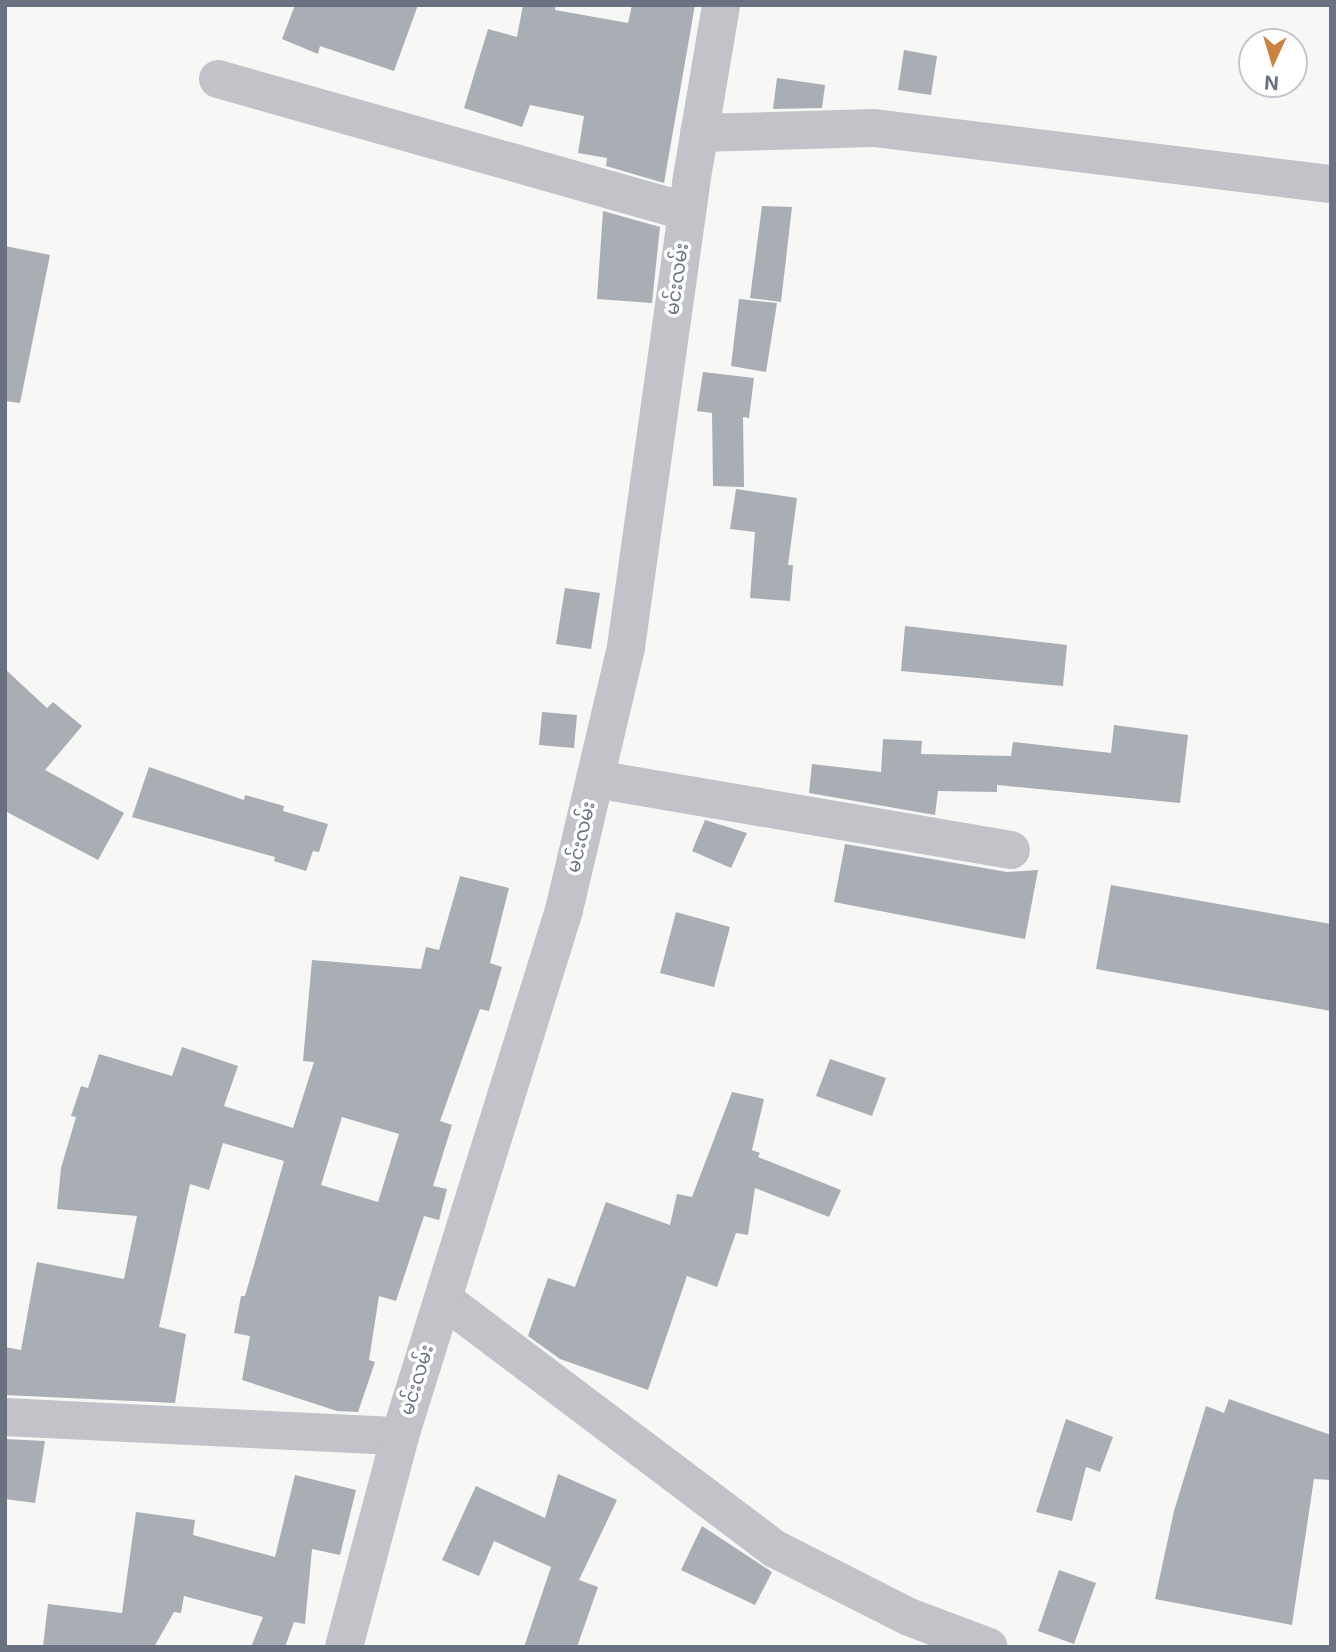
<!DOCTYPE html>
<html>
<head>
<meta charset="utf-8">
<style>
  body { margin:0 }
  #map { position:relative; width:1336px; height:1652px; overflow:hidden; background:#f7f7f5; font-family:Inter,"Noto Sans Myanmar",sans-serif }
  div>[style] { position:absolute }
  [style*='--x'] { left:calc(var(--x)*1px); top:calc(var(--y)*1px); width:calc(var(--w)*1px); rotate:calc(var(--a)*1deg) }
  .building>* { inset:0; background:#a9adb4 }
  .minor>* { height:38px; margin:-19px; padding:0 19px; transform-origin:19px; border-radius:19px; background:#c1c3c8 }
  span { translate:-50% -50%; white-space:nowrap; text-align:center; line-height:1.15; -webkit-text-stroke:7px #fff; paint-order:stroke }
  .street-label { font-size:19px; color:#6a7282 }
  .frame { position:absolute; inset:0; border:7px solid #6a7282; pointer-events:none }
  .north { position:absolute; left:1238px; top:28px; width:70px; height:70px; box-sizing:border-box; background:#fff; border:2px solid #c3c7cd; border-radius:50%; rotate:184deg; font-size:19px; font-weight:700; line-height:28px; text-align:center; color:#6a7282 }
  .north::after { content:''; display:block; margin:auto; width:24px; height:32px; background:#cd823f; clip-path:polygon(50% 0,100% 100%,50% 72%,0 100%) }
</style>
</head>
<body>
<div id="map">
  <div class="building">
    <div style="clip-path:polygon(295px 5px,418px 5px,394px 71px,320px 46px,318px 54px,282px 39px)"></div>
    <div style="clip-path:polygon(523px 5px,556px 5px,555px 10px,628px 23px,632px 5px,695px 5px,664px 183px,606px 166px,607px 158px,578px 153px,584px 116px,530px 105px,522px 127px,464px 108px,488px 29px,517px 37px)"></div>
    <div style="clip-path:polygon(904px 50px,937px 56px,931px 95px,898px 90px)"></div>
    <div style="clip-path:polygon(777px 78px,825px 85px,822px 108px,773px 109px)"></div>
    <div style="clip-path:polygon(762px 206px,792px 207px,781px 302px,750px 298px)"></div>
    <div style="clip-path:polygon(603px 211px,660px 227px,652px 303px,597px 299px)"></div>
    <div style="clip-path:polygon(5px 246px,50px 255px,20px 403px,5px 401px)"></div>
    <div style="clip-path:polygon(739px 299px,777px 303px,766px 372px,731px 366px)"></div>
    <div style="clip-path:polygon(703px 372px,754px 378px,749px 418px,743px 417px,744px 487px,713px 486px,712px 413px,697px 411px)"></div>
    <div style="clip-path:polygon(736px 489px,797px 498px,788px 565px,793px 565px,790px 601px,750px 598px,755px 532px,730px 529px)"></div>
    <div style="clip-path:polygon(565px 588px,600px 593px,591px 649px,556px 644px)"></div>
    <div style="clip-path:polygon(905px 626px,1067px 645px,1063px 686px,901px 671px)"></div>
    <div style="clip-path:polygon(5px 669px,47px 708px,53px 702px,82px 726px,45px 770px,124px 813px,98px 860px,5px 811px)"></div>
    <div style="clip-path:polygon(542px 712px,577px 715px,574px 748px,539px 745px)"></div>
    <div style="clip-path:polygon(1114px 725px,1188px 735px,1180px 803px,997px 785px,997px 792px,938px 791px,935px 815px,809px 793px,812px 764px,881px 772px,883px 739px,922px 741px,921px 754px,1011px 756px,1013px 742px,1111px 753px)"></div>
    <div style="clip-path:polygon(149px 767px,244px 800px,245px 795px,284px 806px,283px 811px,328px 824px,319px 852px,313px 851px,306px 871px,274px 861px,275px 857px,132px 817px)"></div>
    <div style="clip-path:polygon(705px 820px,747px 833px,731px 868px,692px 851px)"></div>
    <div style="clip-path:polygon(845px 844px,1007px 872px,1038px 870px,1025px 939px,834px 902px)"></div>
    <div style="clip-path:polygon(evenodd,460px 876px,509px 888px,490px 963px,502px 967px,489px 1011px,480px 1009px,440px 1121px,452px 1125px,433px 1186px,447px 1189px,439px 1220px,424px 1216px,396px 1301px,379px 1296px,369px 1360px,375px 1362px,358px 1412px,337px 1411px,242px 1380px,250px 1336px,234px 1333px,241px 1296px,245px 1296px,284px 1161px,223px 1143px,209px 1190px,190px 1184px,159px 1327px,186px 1334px,175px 1403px,5px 1395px,5px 1347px,21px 1350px,37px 1262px,124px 1279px,137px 1216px,57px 1209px,61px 1168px,76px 1117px,71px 1116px,81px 1086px,88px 1088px,99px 1054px,172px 1076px,182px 1047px,238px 1066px,224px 1106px,293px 1128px,314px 1062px,303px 1061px,312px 960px,421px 969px,426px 947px,439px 950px,460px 876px,342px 1117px,399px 1134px,378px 1202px,321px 1185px,342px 1117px)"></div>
    <div style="clip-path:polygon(1111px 885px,1331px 924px,1331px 1011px,1096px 969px)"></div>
    <div style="clip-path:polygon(676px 912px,730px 927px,714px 987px,660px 973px)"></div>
    <div style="clip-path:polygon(830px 1059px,886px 1078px,872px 1116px,816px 1096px)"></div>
    <div style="clip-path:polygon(732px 1092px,764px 1099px,752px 1150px,760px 1153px,758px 1157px,841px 1190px,829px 1217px,755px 1188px,748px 1235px,736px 1233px,717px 1287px,687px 1276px,648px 1390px,560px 1359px,528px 1336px,548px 1278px,575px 1287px,606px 1202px,670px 1225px,677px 1194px,692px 1197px)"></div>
    <div style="clip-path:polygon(1229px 1399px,1331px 1435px,1331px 1480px,1314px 1479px,1292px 1625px,1155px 1599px,1174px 1511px,1206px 1406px,1224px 1413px)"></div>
    <div style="clip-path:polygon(1066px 1419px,1113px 1437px,1100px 1472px,1086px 1467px,1072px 1521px,1036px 1512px)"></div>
    <div style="clip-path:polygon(5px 1439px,45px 1441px,35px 1503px,5px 1499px)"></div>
    <div style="clip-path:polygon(558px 1474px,617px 1500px,579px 1580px,598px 1587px,577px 1647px,524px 1647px,551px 1567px,494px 1541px,479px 1576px,442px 1560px,476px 1486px,545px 1518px)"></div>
    <div style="clip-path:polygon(295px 1475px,356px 1490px,340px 1555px,312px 1549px,305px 1624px,294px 1622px,285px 1647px,251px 1647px,263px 1617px,184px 1596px,181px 1613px,174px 1612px,154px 1647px,43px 1647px,48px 1604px,122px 1613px,136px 1512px,195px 1520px,193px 1535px,275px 1557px)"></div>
    <div style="clip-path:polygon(702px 1526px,772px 1572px,755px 1605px,681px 1570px)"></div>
    <div style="clip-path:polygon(1059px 1570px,1096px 1583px,1074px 1644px,1038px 1631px)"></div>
  </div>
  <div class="minor">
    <div style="--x:218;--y:79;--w:487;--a:15.8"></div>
    <div style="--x:699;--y:133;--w:175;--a:-1.6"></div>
    <div style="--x:874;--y:128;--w:460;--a:7"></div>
    <div style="--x:595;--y:779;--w:422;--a:9.7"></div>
    <div style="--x:443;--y:1299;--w:416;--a:37"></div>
    <div style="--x:775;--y:1549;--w:150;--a:26.9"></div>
    <div style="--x:909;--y:1617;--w:85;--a:20.6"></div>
    <div style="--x:5;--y:1417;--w:395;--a:2.8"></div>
    <div style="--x:344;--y:1647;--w:218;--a:-75.1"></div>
    <div style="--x:400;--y:1436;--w:551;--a:-72.68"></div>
    <div style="--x:564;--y:910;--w:270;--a:-76.7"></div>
    <div style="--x:626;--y:647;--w:469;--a:-82"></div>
    <div style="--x:691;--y:183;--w:181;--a:-80.4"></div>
  </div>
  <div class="street-label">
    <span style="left:677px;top:279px;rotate:-82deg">မင်းလမ်း</span>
    <span style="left:581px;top:837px;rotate:-77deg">မင်းလမ်း</span>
    <span style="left:417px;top:1380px;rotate:-73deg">မင်းလမ်း</span>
  </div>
  <div class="frame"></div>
  <div class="north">N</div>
</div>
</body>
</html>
